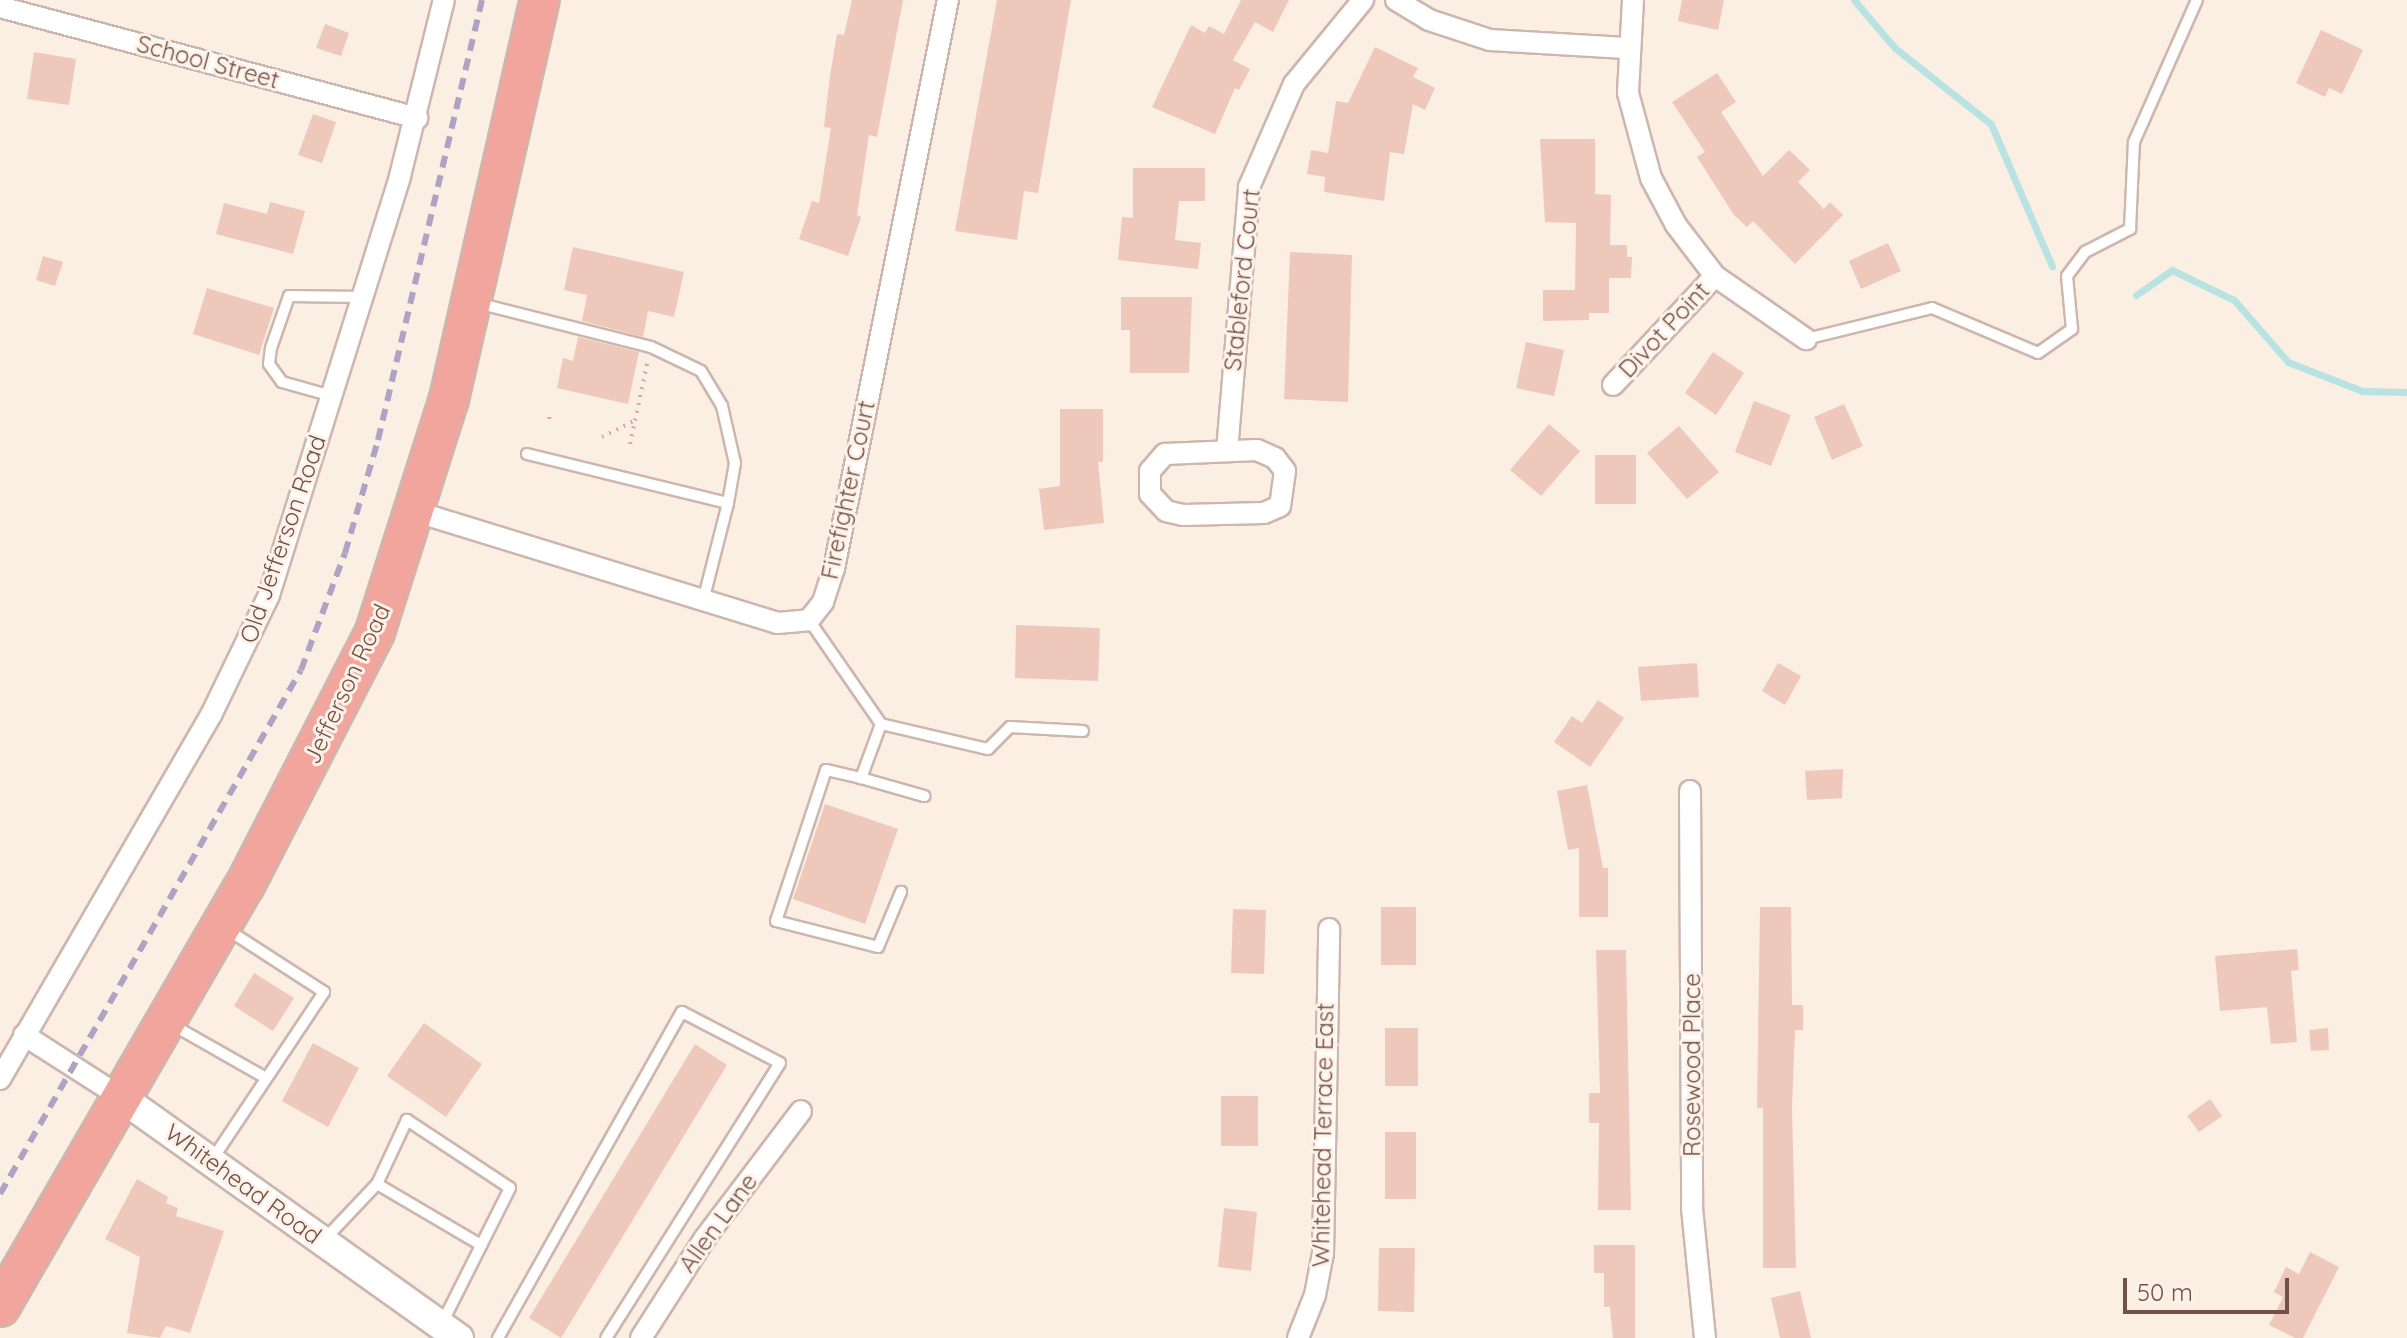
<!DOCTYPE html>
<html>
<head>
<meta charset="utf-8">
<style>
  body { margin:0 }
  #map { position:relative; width:2407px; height:1338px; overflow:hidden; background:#fbeee3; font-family:Quicksand,sans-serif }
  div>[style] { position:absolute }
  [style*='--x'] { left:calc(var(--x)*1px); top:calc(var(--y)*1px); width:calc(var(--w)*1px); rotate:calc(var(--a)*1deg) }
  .stream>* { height:7px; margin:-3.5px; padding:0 3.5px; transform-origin:3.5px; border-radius:3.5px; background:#b8e3e2 }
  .building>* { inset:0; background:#efc8bc }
  .path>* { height:4px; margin-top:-2px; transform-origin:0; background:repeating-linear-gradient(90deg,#d3ab9f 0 2px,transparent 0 8px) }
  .roads { filter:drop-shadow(2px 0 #cdb6ad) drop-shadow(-2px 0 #cdb6ad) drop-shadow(0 2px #cdb6ad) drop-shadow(0 -2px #cdb6ad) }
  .lane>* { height:10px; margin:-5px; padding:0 5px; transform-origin:5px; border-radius:5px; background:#fff }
  .street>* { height:20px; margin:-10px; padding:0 10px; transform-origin:10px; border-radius:10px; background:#fff }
  .secondary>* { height:28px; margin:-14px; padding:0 14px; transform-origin:14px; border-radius:14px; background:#fff }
  .highway>* { height:38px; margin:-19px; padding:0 19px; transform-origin:19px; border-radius:19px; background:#f2a59c }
  .rail>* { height:6px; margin-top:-3px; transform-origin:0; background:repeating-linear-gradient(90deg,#afa2c3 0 12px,transparent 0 20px) }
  span { translate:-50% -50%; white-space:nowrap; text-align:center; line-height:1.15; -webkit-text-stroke:6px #fef2e8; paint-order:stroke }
  .street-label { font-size:24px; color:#71524a }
  .scale { position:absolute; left:2123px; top:1278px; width:166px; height:36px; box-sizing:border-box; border:4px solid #71524a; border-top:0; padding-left:10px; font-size:24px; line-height:28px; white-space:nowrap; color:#71524a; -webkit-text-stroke:6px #fef2e8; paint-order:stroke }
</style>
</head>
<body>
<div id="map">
  <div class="stream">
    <div style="--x:1854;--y:0;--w:63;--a:49.5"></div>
    <div style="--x:1895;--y:48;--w:122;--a:38.4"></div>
    <div style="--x:1991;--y:124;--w:155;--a:66.8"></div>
    <div style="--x:2136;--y:295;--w:44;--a:-34.8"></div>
    <div style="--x:2172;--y:270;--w:69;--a:25.8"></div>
    <div style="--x:2234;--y:300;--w:82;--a:48.9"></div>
    <div style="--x:2288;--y:362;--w:79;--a:21.4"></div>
    <div style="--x:2362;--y:391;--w:45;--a:1.3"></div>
  </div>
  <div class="building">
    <div style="clip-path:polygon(852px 0,903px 0,877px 137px,869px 135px,857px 215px,861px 217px,848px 256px,799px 239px,812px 201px,819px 203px,831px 128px,824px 127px,830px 76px,837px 34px,844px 35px)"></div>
    <div style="clip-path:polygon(997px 0,1071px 0,1038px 193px,1024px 191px,1017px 240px,955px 231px)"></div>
    <div style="clip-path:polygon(1241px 0,1289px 0,1273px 32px,1255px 22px,1233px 60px,1250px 69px,1239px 90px,1235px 88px,1215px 134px,1152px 107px,1191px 25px,1205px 33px,1209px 26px,1224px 34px)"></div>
    <div style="clip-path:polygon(1682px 0,1724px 0,1718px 30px,1678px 21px)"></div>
    <div style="clip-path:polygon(325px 24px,349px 33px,341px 56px,316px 48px)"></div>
    <div style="clip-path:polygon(2321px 30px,2363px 50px,2342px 94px,2329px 88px,2325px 97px,2296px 83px)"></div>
    <div style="clip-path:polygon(1375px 47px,1418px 68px,1413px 77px,1435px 88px,1425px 110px,1413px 104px,1404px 154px,1390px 152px,1384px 201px,1324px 192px,1325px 177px,1307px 174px,1311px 150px,1328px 153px,1336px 101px,1348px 103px)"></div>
    <div style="clip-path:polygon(34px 52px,76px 59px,69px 105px,27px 99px)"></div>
    <div style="clip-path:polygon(1717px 73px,1736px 102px,1721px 112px,1763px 176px,1789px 150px,1810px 170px,1798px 182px,1824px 209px,1830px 202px,1843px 215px,1795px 264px,1753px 221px,1747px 227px,1734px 215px,1697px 157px,1705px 152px,1672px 102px)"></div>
    <div style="clip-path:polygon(313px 114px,336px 122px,322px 163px,298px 155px)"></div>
    <div style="clip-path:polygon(1540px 139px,1595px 139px,1595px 194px,1611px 195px,1610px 245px,1627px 245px,1627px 257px,1632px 257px,1631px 278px,1609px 278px,1609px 313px,1589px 313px,1589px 320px,1543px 321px,1543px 290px,1575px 290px,1576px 223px,1545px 222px)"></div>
    <div style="clip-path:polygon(1133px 168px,1205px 168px,1205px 201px,1179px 201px,1175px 240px,1201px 243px,1198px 269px,1118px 260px,1122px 217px,1133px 218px)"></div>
    <div style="clip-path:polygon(270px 202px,305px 211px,293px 254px,216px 234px,224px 203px,267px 214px)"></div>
    <div style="clip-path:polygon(1888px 243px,1901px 271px,1861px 289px,1849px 261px)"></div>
    <div style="clip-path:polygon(573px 247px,684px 272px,674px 317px,648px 311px,643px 337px,582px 321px,587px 295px,564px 290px)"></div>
    <div style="clip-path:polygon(1290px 252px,1352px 255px,1348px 402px,1284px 399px)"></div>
    <div style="clip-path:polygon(43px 256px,63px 262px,55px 286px,36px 280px)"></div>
    <div style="clip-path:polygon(207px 288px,274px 308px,259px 355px,193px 334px)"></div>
    <div style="clip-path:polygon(1121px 297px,1192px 297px,1189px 373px,1130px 373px,1130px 330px,1121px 330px)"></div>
    <div style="clip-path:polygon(578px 337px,639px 352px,628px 404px,557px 388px,563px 358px,573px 361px)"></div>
    <div style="clip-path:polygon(1526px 342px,1564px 350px,1554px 396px,1516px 388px)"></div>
    <div style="clip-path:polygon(1713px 352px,1744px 373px,1716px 415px,1685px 393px)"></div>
    <div style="clip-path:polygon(1754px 401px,1791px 415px,1771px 466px,1735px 452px)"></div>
    <div style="clip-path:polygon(1844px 404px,1863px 446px,1832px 460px,1814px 417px)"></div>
    <div style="clip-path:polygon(1060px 409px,1103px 409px,1103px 462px,1098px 462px,1104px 523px,1044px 530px,1039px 489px,1060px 486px)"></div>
    <div style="clip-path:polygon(1549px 424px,1580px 451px,1541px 496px,1510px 470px)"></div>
    <div style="clip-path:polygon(1679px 426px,1719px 472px,1687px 499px,1647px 453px)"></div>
    <div style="clip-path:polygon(1595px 455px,1636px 455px,1636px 504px,1595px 504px)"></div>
    <div style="clip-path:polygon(1016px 625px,1100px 628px,1098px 681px,1015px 678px)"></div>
    <div style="clip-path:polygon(1697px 663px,1699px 697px,1641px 701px,1638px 667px)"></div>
    <div style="clip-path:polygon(1778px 663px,1801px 676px,1785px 705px,1762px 691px)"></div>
    <div style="clip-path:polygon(1598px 700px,1624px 718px,1590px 767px,1554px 742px,1572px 716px,1582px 723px)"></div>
    <div style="clip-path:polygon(1843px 769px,1842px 798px,1807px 800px,1805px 771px)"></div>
    <div style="clip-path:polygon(1587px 785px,1603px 868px,1608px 868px,1608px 917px,1579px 917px,1579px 848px,1568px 850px,1557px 791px)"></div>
    <div style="clip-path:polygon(825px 804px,898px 829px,865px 924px,793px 899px)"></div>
    <div style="clip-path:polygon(1381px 907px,1416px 907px,1416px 965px,1381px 965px)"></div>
    <div style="clip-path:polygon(1760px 907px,1791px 907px,1792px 1005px,1803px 1005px,1803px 1030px,1795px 1030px,1792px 1108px,1796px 1268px,1763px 1268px,1763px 1108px,1757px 1108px)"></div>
    <div style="clip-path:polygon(1233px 909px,1266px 910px,1264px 974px,1231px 973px)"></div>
    <div style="clip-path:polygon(2297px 949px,2299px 970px,2291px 971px,2297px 1042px,2271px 1044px,2267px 1007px,2220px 1011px,2215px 956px)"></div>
    <div style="clip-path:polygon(1596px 950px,1626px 950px,1631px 1210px,1598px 1210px,1599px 1123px,1589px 1123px,1589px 1093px,1600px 1093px)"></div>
    <div style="clip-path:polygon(254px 973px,294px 998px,273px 1031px,234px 1006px)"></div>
    <div style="clip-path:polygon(424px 1023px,482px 1064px,446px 1117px,387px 1076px)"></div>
    <div style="clip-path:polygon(1385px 1028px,1418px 1028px,1418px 1086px,1385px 1086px)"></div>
    <div style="clip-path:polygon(2328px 1028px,2329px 1050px,2311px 1051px,2309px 1030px)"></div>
    <div style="clip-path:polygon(313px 1043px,359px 1068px,328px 1127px,282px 1101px)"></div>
    <div style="clip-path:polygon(695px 1044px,727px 1065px,561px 1338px,529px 1318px)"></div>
    <div style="clip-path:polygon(1221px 1096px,1258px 1096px,1258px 1146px,1221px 1146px)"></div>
    <div style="clip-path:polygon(2210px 1099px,2222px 1116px,2199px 1132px,2187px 1116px)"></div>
    <div style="clip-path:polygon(1385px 1132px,1416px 1132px,1416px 1199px,1385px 1199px)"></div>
    <div style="clip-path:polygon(137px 1179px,168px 1197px,166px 1203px,178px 1208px,176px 1216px,224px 1231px,190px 1333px,166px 1326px,160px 1338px,127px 1333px,140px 1257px,105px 1239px)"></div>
    <div style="clip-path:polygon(1224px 1208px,1257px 1212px,1251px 1271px,1218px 1267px)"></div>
    <div style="clip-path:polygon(1594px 1245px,1635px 1245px,1635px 1338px,1613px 1338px,1610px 1307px,1604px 1307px,1604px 1273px,1594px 1273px)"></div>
    <div style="clip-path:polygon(1379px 1248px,1415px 1248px,1414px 1312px,1378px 1311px)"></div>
    <div style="clip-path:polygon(2310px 1252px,2339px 1267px,2303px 1338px,2295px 1338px,2269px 1325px,2283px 1297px,2274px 1292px,2286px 1267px,2299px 1274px)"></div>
    <div style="clip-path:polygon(1800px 1291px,1811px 1338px,1780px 1338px,1771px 1298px)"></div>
  </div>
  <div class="path">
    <div style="--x:549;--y:419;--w:5;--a:-79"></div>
    <div style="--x:602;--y:437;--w:37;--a:-27"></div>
    <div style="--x:630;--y:444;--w:86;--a:-77.9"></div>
  </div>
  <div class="roads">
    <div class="lane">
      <div style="--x:477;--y:303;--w:179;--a:14.2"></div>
      <div style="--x:651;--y:347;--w:55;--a:25.6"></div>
      <div style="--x:701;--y:371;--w:41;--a:59"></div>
      <div style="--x:722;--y:406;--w:58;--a:77.2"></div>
      <div style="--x:735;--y:463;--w:41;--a:99.9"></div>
      <div style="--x:1806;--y:339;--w:130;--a:-13.8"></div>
      <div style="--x:1932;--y:308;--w:115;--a:23"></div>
      <div style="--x:2038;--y:353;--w:42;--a:-35.2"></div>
      <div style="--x:2072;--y:329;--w:53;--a:-95.4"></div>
      <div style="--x:2067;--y:276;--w:30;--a:-53"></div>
      <div style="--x:2085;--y:252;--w:51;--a:-27.1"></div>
      <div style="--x:2130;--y:229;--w:87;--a:-87.4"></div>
      <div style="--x:2134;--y:142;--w:155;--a:-66.1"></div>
      <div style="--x:332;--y:396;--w:52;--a:-164.4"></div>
      <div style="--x:282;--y:382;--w:22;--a:-126"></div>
      <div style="--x:269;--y:364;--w:16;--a:-83"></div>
      <div style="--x:271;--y:348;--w:55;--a:-70.9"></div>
      <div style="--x:289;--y:296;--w:74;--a:0.8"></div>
      <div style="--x:527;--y:454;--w:207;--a:13.7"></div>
      <div style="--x:728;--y:503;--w:101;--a:104.3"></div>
      <div style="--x:809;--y:620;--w:126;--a:55.3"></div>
      <div style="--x:881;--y:724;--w:110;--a:13.2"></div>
      <div style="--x:988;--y:749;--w:31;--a:-45"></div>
      <div style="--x:1010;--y:727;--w:73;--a:3.1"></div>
      <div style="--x:881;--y:724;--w:58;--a:110.3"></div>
      <div style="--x:861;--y:778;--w:36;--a:-167"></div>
      <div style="--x:826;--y:770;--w:159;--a:108.3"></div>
      <div style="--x:776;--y:921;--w:105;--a:14.3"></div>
      <div style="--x:878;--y:947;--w:60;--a:-67.3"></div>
      <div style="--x:861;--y:778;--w:66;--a:15.9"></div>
      <div style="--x:171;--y:1024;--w:109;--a:29.6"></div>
      <div style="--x:212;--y:1160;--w:202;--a:-56.3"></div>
      <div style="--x:324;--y:992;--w:114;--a:-147.1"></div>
      <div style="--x:377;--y:1184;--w:71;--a:-64.9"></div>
      <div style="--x:407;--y:1120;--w:123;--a:33.4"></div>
      <div style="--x:510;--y:1188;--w:151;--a:116.7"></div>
      <div style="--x:324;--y:1240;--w:77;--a:-46.6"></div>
      <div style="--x:377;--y:1184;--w:121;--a:30.4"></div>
      <div style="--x:498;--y:1338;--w:374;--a:-60.6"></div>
      <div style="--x:682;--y:1012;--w:110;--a:27.5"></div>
      <div style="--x:780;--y:1063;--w:325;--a:122.3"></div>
    </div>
    <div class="street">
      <div style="--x:1396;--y:0;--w:39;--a:31"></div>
      <div style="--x:1429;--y:20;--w:64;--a:18.2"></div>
      <div style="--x:1490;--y:40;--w:136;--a:3.4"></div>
      <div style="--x:1633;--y:0;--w:93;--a:93.1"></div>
      <div style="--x:1628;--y:93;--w:88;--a:74.9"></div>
      <div style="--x:1651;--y:178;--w:53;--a:62"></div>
      <div style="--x:1676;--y:225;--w:64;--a:52.6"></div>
      <div style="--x:1715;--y:276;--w:111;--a:34.7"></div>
      <div style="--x:0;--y:7;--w:432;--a:14.9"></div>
      <div style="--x:1613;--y:385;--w:149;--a:-46.9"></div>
      <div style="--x:1257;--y:450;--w:20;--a:24"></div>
      <div style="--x:1275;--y:458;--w:16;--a:52"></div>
      <div style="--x:1285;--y:471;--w:35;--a:98"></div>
      <div style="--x:1280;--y:506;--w:17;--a:156"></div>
      <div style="--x:1264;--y:513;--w:81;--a:178.6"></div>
      <div style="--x:1183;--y:515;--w:17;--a:-167"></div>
      <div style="--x:1166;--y:511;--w:23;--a:-133"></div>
      <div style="--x:1150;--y:494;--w:23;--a:-90"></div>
      <div style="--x:1150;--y:471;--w:23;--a:-49"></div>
      <div style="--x:1165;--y:454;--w:92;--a:-2.5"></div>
      <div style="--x:1227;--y:451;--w:265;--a:-85.2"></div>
      <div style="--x:1249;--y:187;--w:112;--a:-66.4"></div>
      <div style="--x:1294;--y:84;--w:109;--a:-50.6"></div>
      <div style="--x:417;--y:512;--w:377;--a:17.1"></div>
      <div style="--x:777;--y:623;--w:32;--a:-5"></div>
      <div style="--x:809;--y:620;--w:23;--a:-52"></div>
      <div style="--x:823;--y:602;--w:35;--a:-72"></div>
      <div style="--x:834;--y:569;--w:580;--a:-78.67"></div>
      <div style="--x:1690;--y:791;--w:417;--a:89.7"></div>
      <div style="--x:1692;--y:1208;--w:131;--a:84.3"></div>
      <div style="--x:24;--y:1035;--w:117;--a:32.7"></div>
      <div style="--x:0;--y:1079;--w:423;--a:-59.9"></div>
      <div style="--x:212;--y:713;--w:131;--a:-64.2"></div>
      <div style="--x:269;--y:595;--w:439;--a:-72.6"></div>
      <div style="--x:400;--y:176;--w:181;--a:-76"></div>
      <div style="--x:641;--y:1338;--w:119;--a:-57.4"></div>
      <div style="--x:705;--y:1238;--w:159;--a:-52.9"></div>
      <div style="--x:1298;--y:1338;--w:46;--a:-68.4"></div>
      <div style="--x:1315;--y:1295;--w:43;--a:-79.2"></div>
      <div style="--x:1323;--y:1253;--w:324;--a:-88.9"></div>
    </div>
    <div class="secondary">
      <div style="--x:122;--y:1098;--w:414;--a:35.5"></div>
    </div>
    <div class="highway">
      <div style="--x:0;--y:1307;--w:488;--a:-59.9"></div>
      <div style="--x:245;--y:885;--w:284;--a:-62.8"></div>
      <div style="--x:375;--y:632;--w:244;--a:-72.4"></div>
      <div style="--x:449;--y:399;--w:409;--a:-77.2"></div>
    </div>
  </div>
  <div class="rail">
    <div style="--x:0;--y:1194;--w:604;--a:-60.13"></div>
    <div style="--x:301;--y:670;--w:125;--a:-69.4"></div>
    <div style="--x:345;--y:553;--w:118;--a:-73.7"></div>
    <div style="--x:378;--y:440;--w:452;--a:-76.7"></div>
  </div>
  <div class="street-label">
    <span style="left:208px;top:62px;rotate:15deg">School Street</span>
    <span style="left:1242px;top:280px;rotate:-84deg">Stableford Court</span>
    <span style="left:1664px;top:330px;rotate:-47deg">Divot Point</span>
    <span style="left:848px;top:490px;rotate:-78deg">Firefighter Court</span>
    <span style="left:283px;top:539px;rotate:-71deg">Old Jefferson Road</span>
    <span style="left:347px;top:684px;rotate:-65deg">Jefferson Road</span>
    <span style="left:1692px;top:1065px;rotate:-90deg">Rosewood Place</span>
    <span style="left:1323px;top:1135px;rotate:-89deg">Whitehead Terrace East</span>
    <span style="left:243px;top:1184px;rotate:36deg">Whitehead Road</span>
    <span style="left:718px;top:1223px;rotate:-54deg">Allen Lane</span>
  </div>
  <div class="scale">50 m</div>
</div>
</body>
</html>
